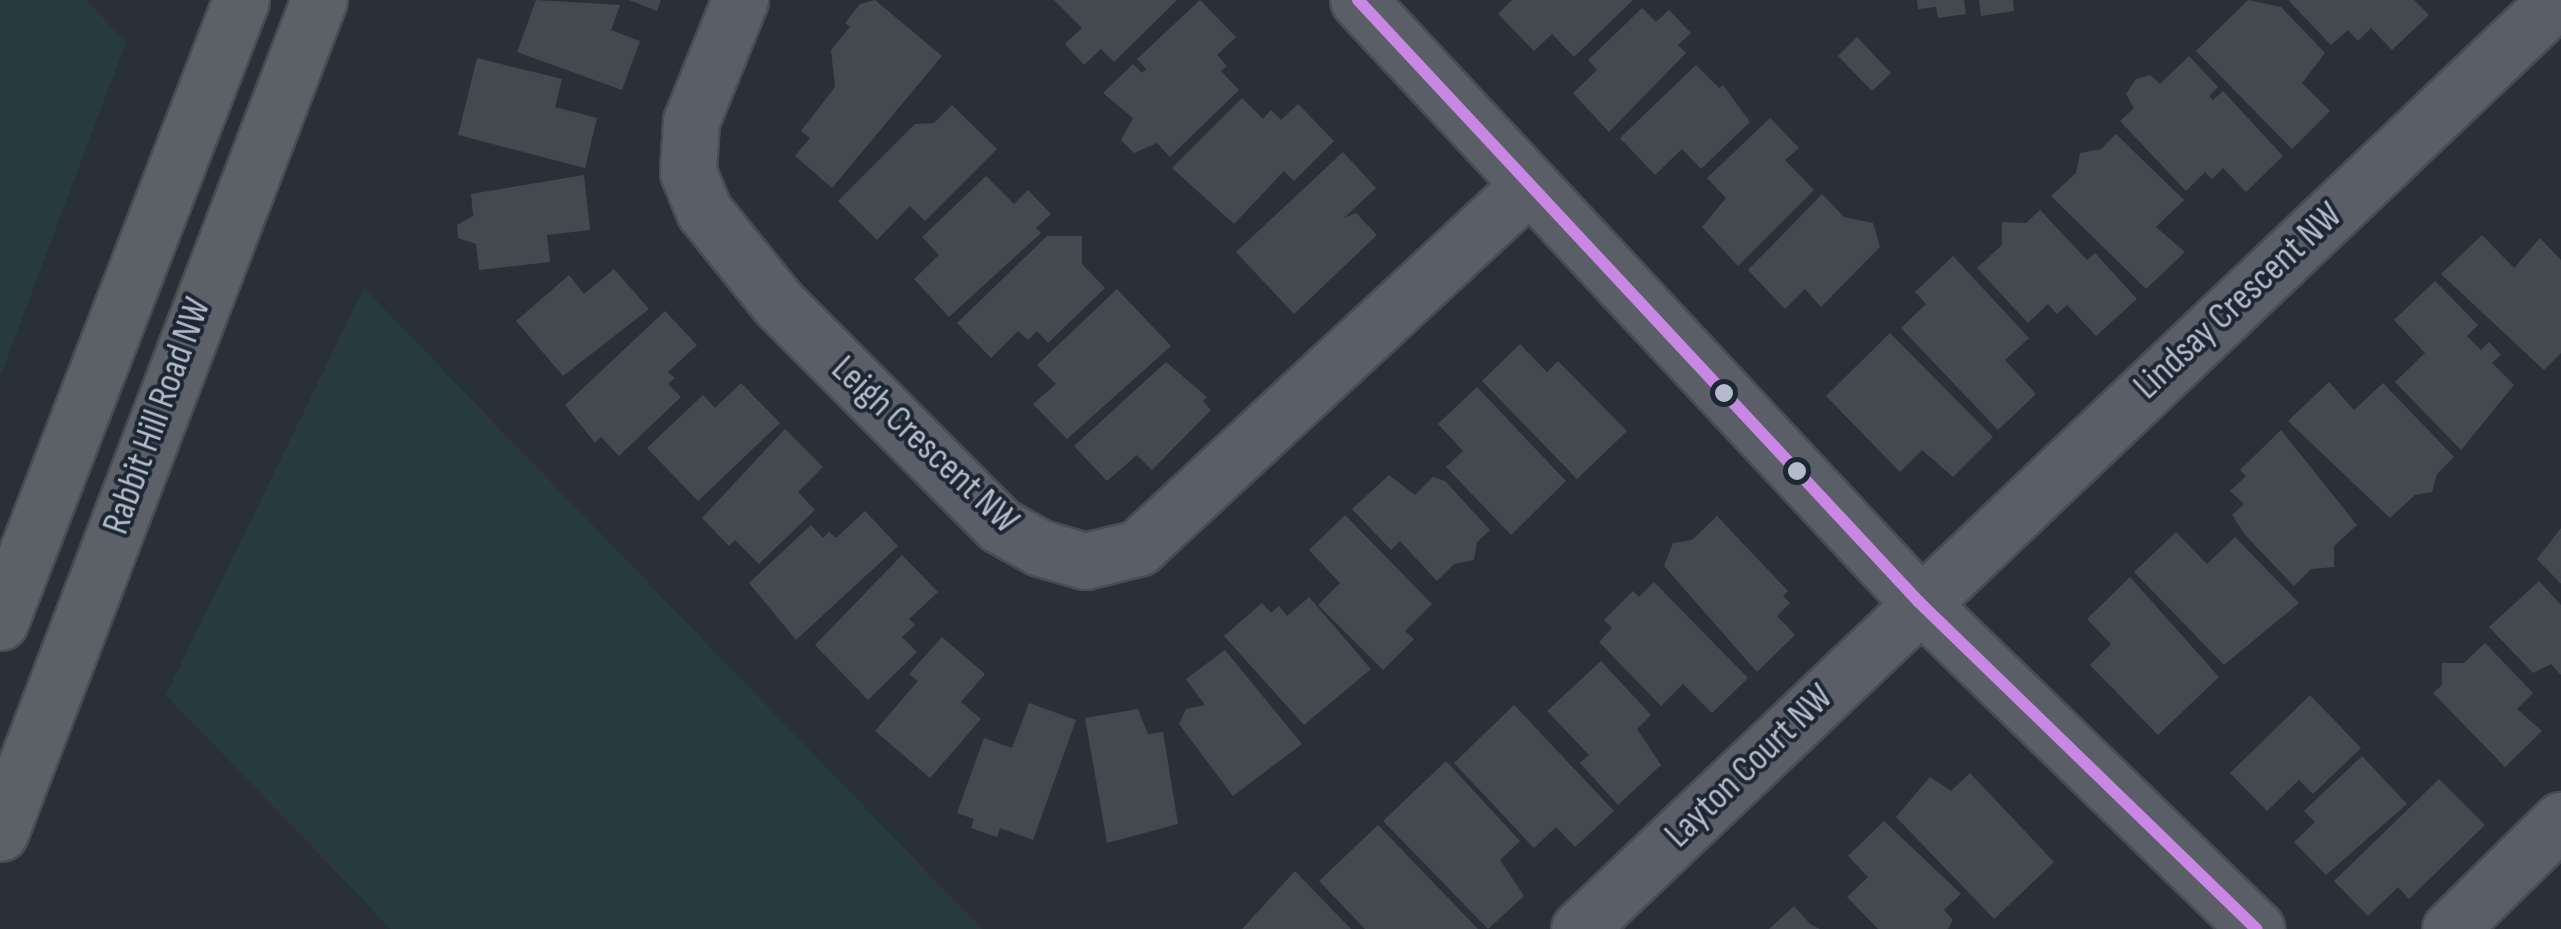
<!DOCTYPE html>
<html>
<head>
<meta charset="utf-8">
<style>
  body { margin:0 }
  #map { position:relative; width:2561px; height:929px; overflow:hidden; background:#2a3038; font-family:"Sofia Sans Condensed",sans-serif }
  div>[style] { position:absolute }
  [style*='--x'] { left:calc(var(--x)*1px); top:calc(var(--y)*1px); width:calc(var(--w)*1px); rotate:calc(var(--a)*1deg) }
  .green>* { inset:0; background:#273a3e }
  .building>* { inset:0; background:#444950 }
  .roads { filter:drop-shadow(2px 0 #484c53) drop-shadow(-2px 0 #484c53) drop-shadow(0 2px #484c53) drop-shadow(0 -2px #484c53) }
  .minor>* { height:55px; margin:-27.5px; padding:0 27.5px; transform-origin:27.5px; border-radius:27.5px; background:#5a5e66 }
  .major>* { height:55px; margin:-27.5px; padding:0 27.5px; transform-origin:27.5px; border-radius:27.5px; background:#5c6168 }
  .bus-1>* { height:12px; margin:-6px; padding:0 6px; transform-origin:6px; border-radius:6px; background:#c787e3 }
  .dots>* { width:28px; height:28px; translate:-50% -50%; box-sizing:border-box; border:5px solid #1d2633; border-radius:50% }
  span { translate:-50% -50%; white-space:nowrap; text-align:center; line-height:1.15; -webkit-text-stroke:8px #1d2633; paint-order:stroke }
  .street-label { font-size:38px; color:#b4bcc9 }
</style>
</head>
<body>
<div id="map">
  <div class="green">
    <div style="clip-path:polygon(0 0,86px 0,126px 42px,0 377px)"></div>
    <div style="clip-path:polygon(364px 288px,982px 929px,391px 929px,166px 695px)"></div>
  </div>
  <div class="building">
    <div style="clip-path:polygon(536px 0,620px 5px,611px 30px,640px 41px,622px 90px,517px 52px)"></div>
    <div style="clip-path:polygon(629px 0,661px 0,657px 11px)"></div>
    <div style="clip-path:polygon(875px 0,942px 56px,832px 188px,795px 156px,810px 138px,801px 131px,835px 87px,831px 50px,850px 27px,845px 23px,860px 4px)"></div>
    <div style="clip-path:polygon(1054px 0,1177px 0,1114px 62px,1101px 49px,1084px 65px,1065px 44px,1082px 28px)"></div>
    <div style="clip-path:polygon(1200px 0,1236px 37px,1217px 55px,1227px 66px,1221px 71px,1239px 90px,1170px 157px,1157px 143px,1134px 153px,1121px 140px,1133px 118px,1103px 93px,1133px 64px,1142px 73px,1146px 69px,1137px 59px)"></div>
    <div style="clip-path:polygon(1512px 0,1633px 0,1574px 57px,1552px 34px,1534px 51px,1498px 14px)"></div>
    <div style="clip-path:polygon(1917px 0,1964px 0,1966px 14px,1938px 18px,1936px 7px,1918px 9px)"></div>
    <div style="clip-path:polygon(1979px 0,2013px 0,2014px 11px,1981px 16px)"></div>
    <div style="clip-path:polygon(2248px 0,2281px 7px,2325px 53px,2302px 83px,2330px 111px,2292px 149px,2196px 51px)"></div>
    <div style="clip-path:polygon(2288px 0,2414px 0,2429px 15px,2392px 50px,2371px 28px,2358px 41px,2348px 30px,2331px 45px)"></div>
    <div style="clip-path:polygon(1642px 8px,1656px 22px,1669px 10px,1691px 33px,1678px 45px,1686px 53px,1609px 132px,1573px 93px,1597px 70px,1588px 60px)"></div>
    <div style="clip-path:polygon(1857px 37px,1891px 73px,1872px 91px,1838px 56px)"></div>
    <div style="clip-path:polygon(2189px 56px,2218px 87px,2209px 96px,2213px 100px,2223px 91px,2283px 156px,2246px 192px,2223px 168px,2212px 179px,2205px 172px,2186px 191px,2120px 121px,2134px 108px,2126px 94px,2136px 79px,2150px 75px,2160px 84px)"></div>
    <div style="clip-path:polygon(477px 58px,562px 79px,555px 107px,597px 118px,585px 168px,458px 135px)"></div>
    <div style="clip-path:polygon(1696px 65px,1719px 88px,1723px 85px,1750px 122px,1701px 169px,1682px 149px,1655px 175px,1620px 138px)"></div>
    <div style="clip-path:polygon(1242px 98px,1263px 119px,1271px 110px,1281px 120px,1298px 104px,1334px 141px,1294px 181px,1284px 171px,1234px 224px,1172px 168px)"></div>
    <div style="clip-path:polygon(952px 105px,997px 149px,925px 221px,910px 206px,877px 240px,838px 201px,915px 124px,934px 123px)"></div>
    <div style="clip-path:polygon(1770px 118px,1799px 148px,1785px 160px,1814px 190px,1738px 266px,1702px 227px,1726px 198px,1707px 178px)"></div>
    <div style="clip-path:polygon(2116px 134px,2184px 200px,2156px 227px,2185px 252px,2146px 289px,2051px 196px,2076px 173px,2080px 153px,2101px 149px)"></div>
    <div style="clip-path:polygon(1343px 152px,1376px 188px,1344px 218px,1356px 213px,1377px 235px,1294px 314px,1236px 252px)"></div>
    <div style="clip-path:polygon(584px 175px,590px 230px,547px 235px,550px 262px,479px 270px,476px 244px,458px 238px,457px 225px,473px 216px,471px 194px)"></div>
    <div style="clip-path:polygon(986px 176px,1014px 204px,1028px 190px,1051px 214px,1036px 228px,1041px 233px,949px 317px,914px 279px,939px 255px,922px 237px)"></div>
    <div style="clip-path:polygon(1822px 194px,1844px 217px,1873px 223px,1880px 247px,1821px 307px,1805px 289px,1785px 309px,1748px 270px)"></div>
    <div style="clip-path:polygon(2040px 210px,2087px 260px,2095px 253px,2137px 299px,2096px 336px,2067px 305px,2057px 314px,2048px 304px,2028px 323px,1977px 268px,2002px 245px,2002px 222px,2026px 223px)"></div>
    <div style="clip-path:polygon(2482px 235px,2514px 268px,2540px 238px,2561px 260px,2561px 353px,2544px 370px,2441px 274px)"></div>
    <div style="clip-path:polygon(1047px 236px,1082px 236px,1082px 264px,1105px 288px,1048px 343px,1037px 331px,1028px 340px,1018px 331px,991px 358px,957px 323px)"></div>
    <div style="clip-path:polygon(1953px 256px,2029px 338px,2005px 360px,2036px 394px,1998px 430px,1901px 328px,1926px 304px,1915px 292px)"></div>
    <div style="clip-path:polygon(614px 269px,649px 309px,563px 376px,516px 321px,569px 275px,584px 294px)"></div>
    <div style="clip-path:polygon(2435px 281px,2478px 325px,2467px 336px,2481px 350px,2489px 342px,2501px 355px,2492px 363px,2514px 385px,2461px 450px,2395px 382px,2425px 353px,2394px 320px)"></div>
    <div style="clip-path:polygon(1117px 289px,1171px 346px,1067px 439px,1033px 404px,1056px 384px,1037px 365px)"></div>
    <div style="clip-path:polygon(665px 311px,697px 345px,668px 372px,675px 378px,668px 384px,681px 397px,619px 456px,601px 437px,595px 443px,565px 405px)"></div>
    <div style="clip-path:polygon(1890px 333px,1993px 437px,1953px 477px,1922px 450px,1900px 472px,1826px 396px)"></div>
    <div style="clip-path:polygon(1520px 344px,1547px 372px,1558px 361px,1627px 431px,1577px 479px,1482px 381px)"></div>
    <div style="clip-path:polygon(1166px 362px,1207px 397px,1203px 401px,1211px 410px,1152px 470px,1137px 455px,1107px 481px,1074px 446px)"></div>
    <div style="clip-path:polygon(2329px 382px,2354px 410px,2383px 383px,2454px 457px,2437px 474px,2432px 492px,2415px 495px,2390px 518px,2288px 421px)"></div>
    <div style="clip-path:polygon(741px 383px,780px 423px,698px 501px,647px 448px,703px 395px,715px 408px)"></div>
    <div style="clip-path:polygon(1477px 387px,1566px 481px,1511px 535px,1446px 467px,1463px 451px,1438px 424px)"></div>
    <div style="clip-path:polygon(785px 429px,823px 467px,798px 492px,815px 510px,759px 564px,735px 540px,729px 546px,702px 518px)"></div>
    <div style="clip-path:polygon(2281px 430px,2357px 525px,2334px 546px,2334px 567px,2311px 569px,2294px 586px,2246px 536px,2232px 515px,2244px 504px,2230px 491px,2246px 476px,2240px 470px)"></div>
    <div style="clip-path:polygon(1389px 475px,1415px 495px,1433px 477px,1445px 481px,1490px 530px,1477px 542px,1474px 560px,1454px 564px,1437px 581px,1400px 541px,1391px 550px,1352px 509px)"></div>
    <div style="clip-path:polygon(865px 511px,898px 546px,796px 640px,749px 583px,811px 525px,823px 538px,829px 532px,836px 538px)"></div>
    <div style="clip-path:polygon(1345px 515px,1432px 604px,1405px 631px,1414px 639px,1383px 670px,1318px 605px,1340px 583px,1309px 550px)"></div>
    <div style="clip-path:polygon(1717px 516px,1788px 591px,1783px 596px,1790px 603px,1777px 616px,1795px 635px,1757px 672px,1664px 566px,1673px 543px,1692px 540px)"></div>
    <div style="clip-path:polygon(2561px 528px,2561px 584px,2537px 559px)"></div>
    <div style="clip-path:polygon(2176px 532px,2207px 564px,2235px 537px,2299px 603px,2224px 665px,2134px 572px)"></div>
    <div style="clip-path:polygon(902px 555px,938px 592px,909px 619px,915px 625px,902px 637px,917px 652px,868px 700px,815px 645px)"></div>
    <div style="clip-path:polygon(2130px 577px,2219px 677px,2158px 735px,2090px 665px,2111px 644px,2087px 619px)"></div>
    <div style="clip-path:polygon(2539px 581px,2561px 605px,2561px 675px,2551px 664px,2533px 673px,2489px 627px)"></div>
    <div style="clip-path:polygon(1654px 582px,1748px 678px,1712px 713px,1683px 684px,1661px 706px,1599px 642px,1612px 628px,1604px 620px,1633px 591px,1639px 597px)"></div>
    <div style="clip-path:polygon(1309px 597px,1371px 669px,1304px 725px,1224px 636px,1262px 603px,1271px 613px,1279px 606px,1287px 616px)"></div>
    <div style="clip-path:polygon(942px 637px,985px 674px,961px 702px,981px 719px,930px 778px,875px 731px,918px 681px,909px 674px)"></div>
    <div style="clip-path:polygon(2485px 643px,2533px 693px,2517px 709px,2542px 731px,2505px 767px,2433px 693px,2442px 685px,2442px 663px,2464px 663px)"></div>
    <div style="clip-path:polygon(1225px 650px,1302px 744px,1233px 796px,1179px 724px,1186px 709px,1205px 705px,1186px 679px)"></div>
    <div style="clip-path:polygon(1601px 661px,1651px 715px,1637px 729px,1661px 765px,1618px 805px,1580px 763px,1589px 755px,1547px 711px)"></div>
    <div style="clip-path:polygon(2310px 695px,2361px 748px,2313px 794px,2299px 780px,2267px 811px,2230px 773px)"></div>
    <div style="clip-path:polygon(1029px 703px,1076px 720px,1033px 840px,1000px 828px,997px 837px,971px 828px,974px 819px,957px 813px,984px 738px,1012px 748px)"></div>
    <div style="clip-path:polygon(1514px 705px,1614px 811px,1575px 847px,1556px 827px,1534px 848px,1454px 763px)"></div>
    <div style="clip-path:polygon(1138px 709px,1148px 734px,1163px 732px,1178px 824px,1107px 843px,1085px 718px)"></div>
    <div style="clip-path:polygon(2362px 756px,2407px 804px,2326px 875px,2294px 842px,2315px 822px,2304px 811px)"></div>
    <div style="clip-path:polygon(1446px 761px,1520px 841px,1500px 860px,1524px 896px,1488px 929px,1383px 821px)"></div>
    <div style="clip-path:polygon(1970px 773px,2054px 862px,1994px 919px,1896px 817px,1930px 777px,1951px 791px)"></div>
    <div style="clip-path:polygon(2439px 779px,2485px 825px,2409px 899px,2398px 887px,2368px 916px,2334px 881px)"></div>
    <div style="clip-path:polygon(1884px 821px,1961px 894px,1944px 910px,1953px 920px,1948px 929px,1878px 929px,1847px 897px,1868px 877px,1848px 856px)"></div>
    <div style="clip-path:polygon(1378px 825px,1478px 929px,1365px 929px,1319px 881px)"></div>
    <div style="clip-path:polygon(1295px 871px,1351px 929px,1242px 929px)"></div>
    <div style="clip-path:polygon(1794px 906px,1810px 924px,1820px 929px,1769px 929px)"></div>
  </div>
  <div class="roads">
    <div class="minor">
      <div style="--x:740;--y:0;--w:131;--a:112"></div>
      <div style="--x:691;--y:121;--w:51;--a:93.4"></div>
      <div style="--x:688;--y:172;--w:42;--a:67.7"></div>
      <div style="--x:704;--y:211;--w:118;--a:51.2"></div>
      <div style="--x:778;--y:303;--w:313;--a:45.1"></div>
      <div style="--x:999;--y:525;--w:47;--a:29.3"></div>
      <div style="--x:1040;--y:548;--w:47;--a:16.1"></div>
      <div style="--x:1085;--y:561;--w:55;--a:-13.8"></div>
      <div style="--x:1138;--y:548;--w:529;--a:-42.86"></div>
      <div style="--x:1358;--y:0;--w:823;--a:47.02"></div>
      <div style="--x:1919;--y:602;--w:470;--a:44.1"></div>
      <div style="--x:1579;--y:929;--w:1349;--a:-43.53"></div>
      <div style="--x:2450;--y:929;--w:156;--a:-44.5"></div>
    </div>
    <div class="major">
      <div style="--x:0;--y:622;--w:667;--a:-68.82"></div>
      <div style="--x:0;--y:833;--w:892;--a:-69.05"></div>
    </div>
  </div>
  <div class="bus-1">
    <div style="--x:1358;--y:0;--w:823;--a:47.02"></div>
    <div style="--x:1919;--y:602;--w:470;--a:44.1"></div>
  </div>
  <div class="dots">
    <div style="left:1724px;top:393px;background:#b4bcc9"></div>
    <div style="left:1797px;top:471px;background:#b4bcc9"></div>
  </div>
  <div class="street-label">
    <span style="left:2238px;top:301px;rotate:-43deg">Lindsay Crescent NW</span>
    <span style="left:157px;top:416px;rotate:-70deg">Rabbit Hill Road NW</span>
    <span style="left:925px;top:445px;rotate:43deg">Leigh Crescent NW</span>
    <span style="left:1749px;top:766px;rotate:-44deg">Layton Court NW</span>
  </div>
</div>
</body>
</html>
